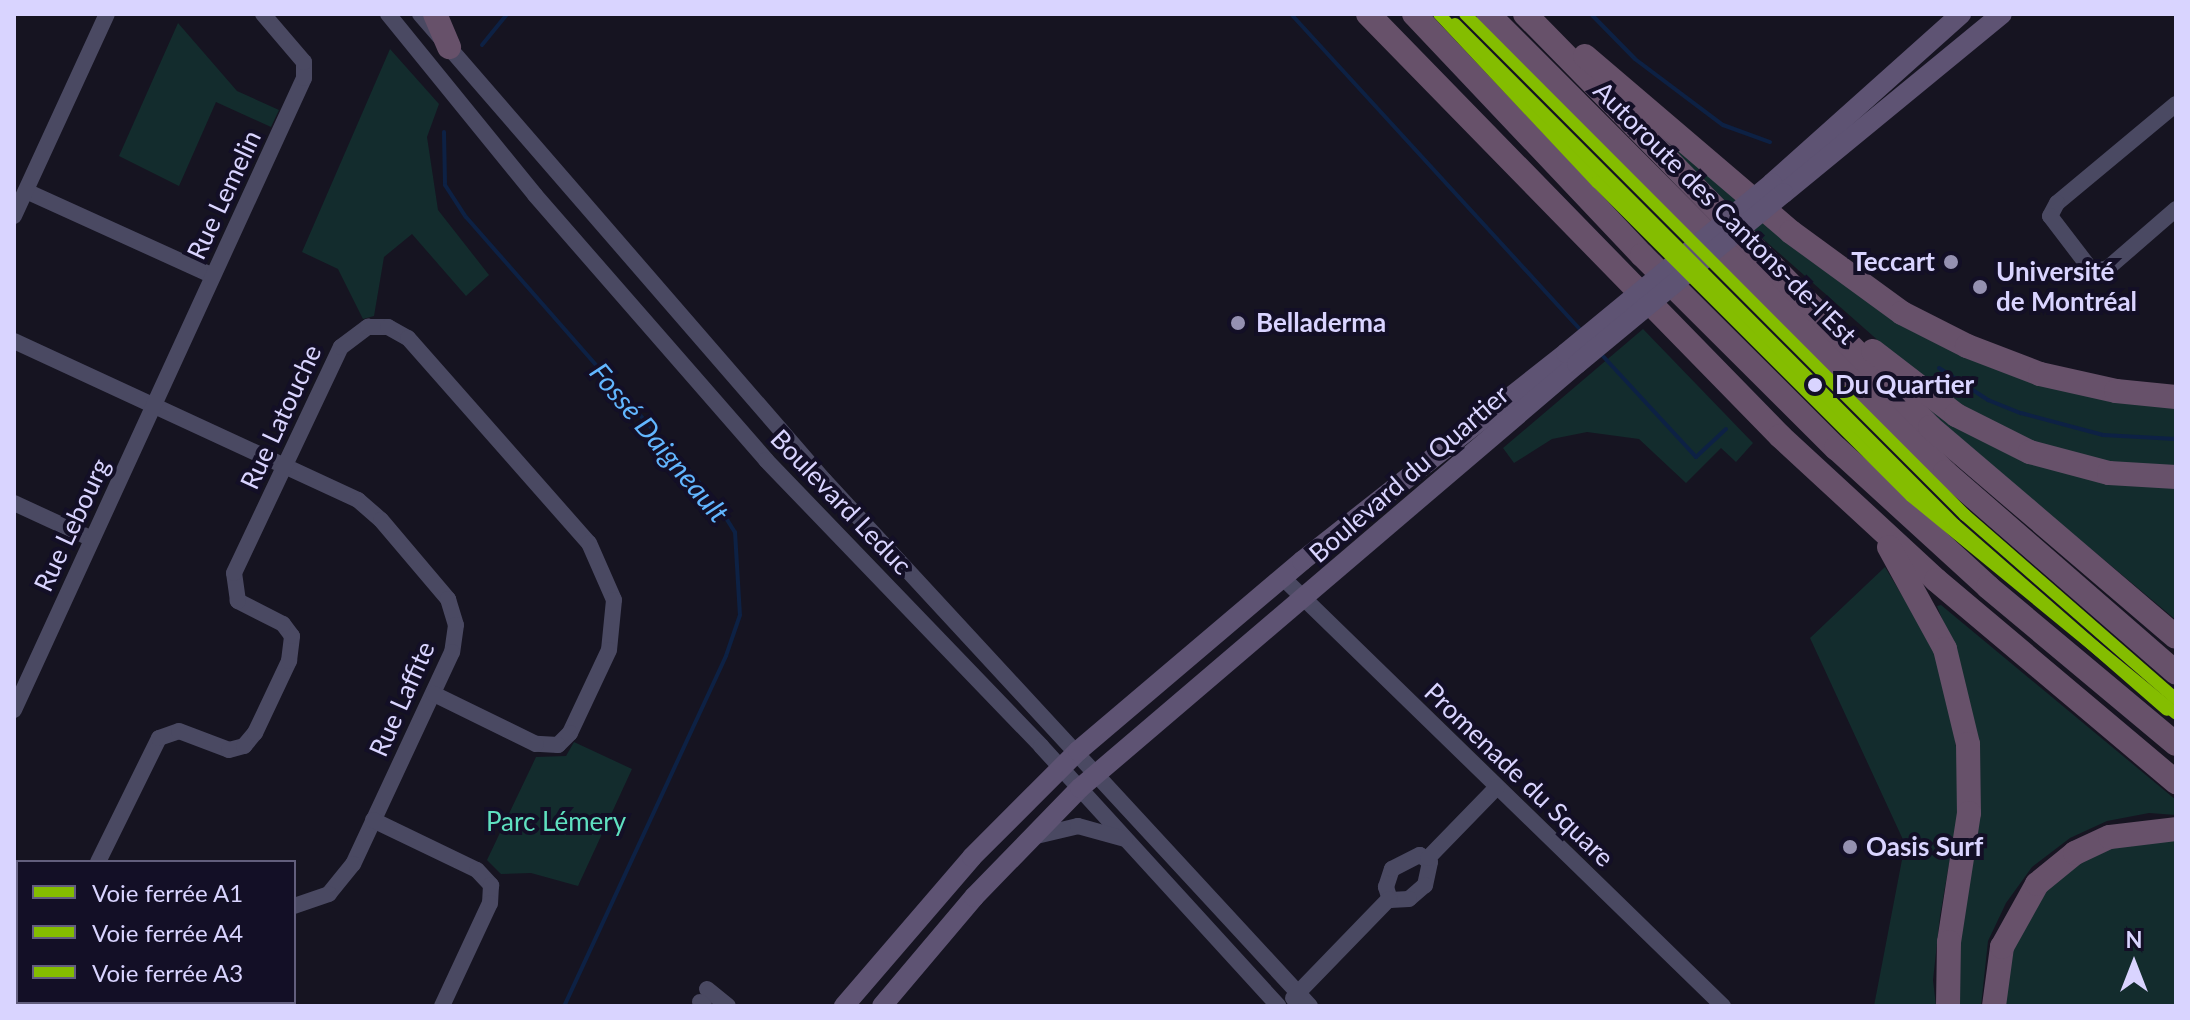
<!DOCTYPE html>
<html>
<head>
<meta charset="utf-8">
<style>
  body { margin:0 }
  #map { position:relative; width:2190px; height:1020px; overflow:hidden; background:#161421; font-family:Lato,sans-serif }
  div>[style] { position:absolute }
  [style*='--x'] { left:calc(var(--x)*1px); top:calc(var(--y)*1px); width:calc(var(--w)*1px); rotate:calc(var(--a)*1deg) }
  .green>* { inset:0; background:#132c2d }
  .stream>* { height:4px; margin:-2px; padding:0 2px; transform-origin:2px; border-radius:2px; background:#0d2144 }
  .minor>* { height:16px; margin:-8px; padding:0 8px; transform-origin:8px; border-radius:8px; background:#4a4962 }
  .major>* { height:20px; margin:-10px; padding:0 10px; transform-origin:10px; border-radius:10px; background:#5e5373 }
  .highway>* { height:24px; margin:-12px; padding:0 12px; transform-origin:12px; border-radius:12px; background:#67516a }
  .major-bridge>* { height:20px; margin:-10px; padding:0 10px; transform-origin:10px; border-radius:10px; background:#5e5373 }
  .rail-1>* { height:12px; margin:-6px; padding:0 6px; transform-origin:6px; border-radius:6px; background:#84bd00 }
  .rail-2>* { height:12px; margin:-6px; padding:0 6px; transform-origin:6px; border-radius:6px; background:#84bd00 }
  .rail-3>* { height:12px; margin:-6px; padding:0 6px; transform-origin:6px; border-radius:6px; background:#84bd00 }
  .dots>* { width:22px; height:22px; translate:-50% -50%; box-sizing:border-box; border:4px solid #130f26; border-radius:50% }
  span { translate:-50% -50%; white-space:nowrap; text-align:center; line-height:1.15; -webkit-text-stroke:8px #130f26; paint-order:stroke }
  .street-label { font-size:26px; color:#d9d4ff }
  .poi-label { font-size:26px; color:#d9d4ff; font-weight:700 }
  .right { translate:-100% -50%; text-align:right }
  .left { translate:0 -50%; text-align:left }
  .stop-label { font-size:26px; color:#d9d4ff; font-weight:700 }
  .park-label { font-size:26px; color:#5fe0c0 }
  .water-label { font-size:28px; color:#62b6ff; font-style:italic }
  .frame { position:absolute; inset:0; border:16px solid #d9d4ff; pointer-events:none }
  .legend { position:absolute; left:16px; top:860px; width:280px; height:144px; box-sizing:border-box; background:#130f26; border:2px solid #625e7d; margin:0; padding:10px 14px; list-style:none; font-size:24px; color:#d9d4ff }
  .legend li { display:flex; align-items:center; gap:16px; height:40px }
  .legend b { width:40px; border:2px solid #625e7d }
  .north { position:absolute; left:2094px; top:924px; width:80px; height:80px; -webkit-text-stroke:6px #130f26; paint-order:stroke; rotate:0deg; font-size:22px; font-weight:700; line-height:32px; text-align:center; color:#d9d4ff }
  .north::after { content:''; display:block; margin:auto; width:28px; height:36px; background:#d9d4ff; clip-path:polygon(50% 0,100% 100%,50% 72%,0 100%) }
</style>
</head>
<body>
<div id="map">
  <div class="green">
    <div style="clip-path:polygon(178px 23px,237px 91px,279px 110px,271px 127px,216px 102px,179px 186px,119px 156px)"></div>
    <div style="clip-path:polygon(390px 49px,439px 104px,427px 137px,438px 210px,489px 275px,466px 296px,412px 234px,384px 257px,374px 316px,363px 319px,338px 269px,302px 252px)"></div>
    <div style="clip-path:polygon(1597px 74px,1938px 338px,2176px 401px,2176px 465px,2122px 465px,2042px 445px,1965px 409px,1907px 366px,1762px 238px)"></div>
    <div style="clip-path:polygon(1643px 329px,1753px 443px,1736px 462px,1721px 448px,1686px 483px,1639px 439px,1587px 432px,1552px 439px,1514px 463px,1503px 448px)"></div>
    <div style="clip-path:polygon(1907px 395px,1957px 424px,2176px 485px,2176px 620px)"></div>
    <div style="clip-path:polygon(1885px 567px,1932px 645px,1949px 696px,1957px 754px,1958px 812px,1940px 916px,1933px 980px,1936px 1006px,1874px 1006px,1905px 844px,1810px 638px)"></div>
    <div style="clip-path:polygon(1941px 605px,2176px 800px,2176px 815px,2149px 813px,2107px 821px,2070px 838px,2032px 867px,2006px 903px,1988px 941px,1981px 1006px,1956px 1006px,1962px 670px,1937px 606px)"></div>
    <div style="clip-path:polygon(574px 742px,632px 769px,578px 886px,531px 873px,501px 874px,487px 860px,536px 757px,566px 756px)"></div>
    <div style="clip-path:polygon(2176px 837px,2176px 1006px,2004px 1006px,2015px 935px,2035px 897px,2074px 862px,2108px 844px)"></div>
  </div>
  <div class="stream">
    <div style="--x:1291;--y:14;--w:431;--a:47.5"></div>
    <div style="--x:1591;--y:14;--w:63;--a:45.6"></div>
    <div style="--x:1635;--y:59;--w:110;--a:36.9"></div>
    <div style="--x:1723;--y:125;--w:50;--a:19.9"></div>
    <div style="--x:482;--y:45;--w:40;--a:-51"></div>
    <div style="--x:444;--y:132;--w:53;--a:88.9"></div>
    <div style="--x:445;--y:185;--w:38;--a:57"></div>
    <div style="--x:466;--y:217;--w:379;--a:48.7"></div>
    <div style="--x:716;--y:502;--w:36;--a:58"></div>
    <div style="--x:735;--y:532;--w:83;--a:86.6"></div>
    <div style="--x:740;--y:615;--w:43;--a:108.9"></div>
    <div style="--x:726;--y:656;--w:386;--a:114.8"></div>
    <div style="--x:1601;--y:354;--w:140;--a:47.3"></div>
    <div style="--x:1696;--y:457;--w:41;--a:-43"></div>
    <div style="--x:1939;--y:368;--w:59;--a:33.1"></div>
    <div style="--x:1988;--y:400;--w:35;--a:22"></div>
    <div style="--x:2021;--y:413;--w:85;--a:15"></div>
    <div style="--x:2103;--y:435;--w:73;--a:3.1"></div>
  </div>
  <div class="minor">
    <div style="--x:388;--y:14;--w:233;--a:50.9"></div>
    <div style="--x:535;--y:195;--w:352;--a:48.9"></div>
    <div style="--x:766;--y:460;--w:397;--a:46.1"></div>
    <div style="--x:1041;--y:746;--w:352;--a:47.6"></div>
    <div style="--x:420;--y:14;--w:617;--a:49.08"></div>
    <div style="--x:824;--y:480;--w:716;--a:47.26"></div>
    <div style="--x:2176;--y:104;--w:155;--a:140.2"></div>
    <div style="--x:2057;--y:203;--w:15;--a:118"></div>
    <div style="--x:2050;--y:216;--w:64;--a:52.6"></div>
    <div style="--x:2089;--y:267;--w:10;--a:17"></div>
    <div style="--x:2099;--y:270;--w:9;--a:-13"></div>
    <div style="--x:2108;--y:268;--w:90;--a:-40.9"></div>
    <div style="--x:26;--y:191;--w:205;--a:24.4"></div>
    <div style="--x:14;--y:216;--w:222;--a:-65.3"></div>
    <div style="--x:14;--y:341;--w:379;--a:24.8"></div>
    <div style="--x:358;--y:500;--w:30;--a:41"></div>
    <div style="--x:381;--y:520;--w:104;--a:49.7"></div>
    <div style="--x:448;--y:599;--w:27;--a:73"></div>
    <div style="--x:456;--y:625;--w:27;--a:98"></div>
    <div style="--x:452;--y:652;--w:234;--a:115"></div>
    <div style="--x:353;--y:864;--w:38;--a:129"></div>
    <div style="--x:329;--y:894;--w:37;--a:161"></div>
    <div style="--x:14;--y:503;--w:86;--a:24.8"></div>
    <div style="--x:1283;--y:578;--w:614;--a:44.21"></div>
    <div style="--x:14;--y:710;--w:695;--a:-65.35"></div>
    <div style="--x:304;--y:78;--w:16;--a:-90"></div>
    <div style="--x:304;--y:62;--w:63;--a:-130.5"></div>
    <div style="--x:373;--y:820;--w:115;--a:25.7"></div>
    <div style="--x:477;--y:870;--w:21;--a:47"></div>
    <div style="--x:491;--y:885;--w:18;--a:93"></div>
    <div style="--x:490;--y:903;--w:114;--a:115"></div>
    <div style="--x:1032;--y:837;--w:47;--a:-13.4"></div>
    <div style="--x:1078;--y:826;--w:49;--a:15.5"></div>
    <div style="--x:1420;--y:855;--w:12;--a:35"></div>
    <div style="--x:1430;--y:862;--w:24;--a:102"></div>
    <div style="--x:1425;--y:885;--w:21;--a:139"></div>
    <div style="--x:1409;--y:899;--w:19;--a:177"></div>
    <div style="--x:1390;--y:900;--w:14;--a:-107"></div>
    <div style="--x:1386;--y:887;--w:19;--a:-72"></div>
    <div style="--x:1392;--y:869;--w:31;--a:-27"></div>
    <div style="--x:1428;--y:858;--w:99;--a:-45.8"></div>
    <div style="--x:98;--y:862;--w:138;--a:-63.8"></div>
    <div style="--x:159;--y:738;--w:21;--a:-19"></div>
    <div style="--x:179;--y:731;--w:53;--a:20.8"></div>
    <div style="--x:229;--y:750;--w:16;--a:-15"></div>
    <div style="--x:244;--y:746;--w:17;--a:-50"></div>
    <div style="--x:255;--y:733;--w:80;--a:-64.7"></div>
    <div style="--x:289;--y:661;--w:25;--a:-83"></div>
    <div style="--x:292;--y:636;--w:15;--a:-127"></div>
    <div style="--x:283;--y:624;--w:51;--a:-152.9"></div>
    <div style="--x:238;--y:601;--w:28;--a:-98"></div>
    <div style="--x:234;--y:573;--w:250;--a:-64.7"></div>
    <div style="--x:341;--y:347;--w:34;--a:-37"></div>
    <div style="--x:368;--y:327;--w:20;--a:0"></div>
    <div style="--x:388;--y:327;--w:23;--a:29"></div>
    <div style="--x:408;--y:338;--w:273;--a:48.6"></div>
    <div style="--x:589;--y:543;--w:62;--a:66.3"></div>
    <div style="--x:614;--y:600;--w:50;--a:95.7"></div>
    <div style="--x:609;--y:650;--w:92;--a:115.2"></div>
    <div style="--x:570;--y:733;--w:17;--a:135"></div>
    <div style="--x:558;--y:745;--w:22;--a:-177"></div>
    <div style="--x:536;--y:744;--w:114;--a:-153.9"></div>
    <div style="--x:707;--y:989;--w:27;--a:39"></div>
    <div style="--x:1293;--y:998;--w:138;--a:-45.9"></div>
    <div style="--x:167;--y:1002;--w:6;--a:45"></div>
    <div style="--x:700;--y:1002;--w:6;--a:45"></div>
    <div style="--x:135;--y:1006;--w:6;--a:-45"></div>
  </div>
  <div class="major">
    <div style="--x:1772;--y:183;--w:254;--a:-41.8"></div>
    <div style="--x:1784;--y:193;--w:282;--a:-39.4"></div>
    <div style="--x:844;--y:1006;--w:196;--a:-49.3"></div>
    <div style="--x:972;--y:857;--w:150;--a:-45"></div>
    <div style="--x:1078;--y:751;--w:294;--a:-40.3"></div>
    <div style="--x:1302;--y:561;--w:336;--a:-38.2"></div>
    <div style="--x:882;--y:1006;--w:143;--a:-49.8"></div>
    <div style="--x:974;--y:897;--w:152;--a:-45.8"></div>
    <div style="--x:1080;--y:788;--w:653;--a:-40.47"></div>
  </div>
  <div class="highway">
    <div style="--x:435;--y:14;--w:36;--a:67"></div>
    <div style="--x:1368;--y:14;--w:590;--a:45.69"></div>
    <div style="--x:1780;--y:436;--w:212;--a:42.7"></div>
    <div style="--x:1936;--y:580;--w:314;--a:40.1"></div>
    <div style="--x:1414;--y:14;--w:332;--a:46.6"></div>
    <div style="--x:1642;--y:255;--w:274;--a:44.9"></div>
    <div style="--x:1836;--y:448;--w:206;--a:42.4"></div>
    <div style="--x:1988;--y:587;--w:245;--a:39.9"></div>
    <div style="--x:1488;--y:14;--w:647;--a:45.06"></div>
    <div style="--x:1945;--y:472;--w:306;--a:41"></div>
    <div style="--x:1525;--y:14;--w:578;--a:45.56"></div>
    <div style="--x:1930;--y:427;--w:323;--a:40.5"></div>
    <div style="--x:1585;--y:56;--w:271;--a:40.5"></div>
    <div style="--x:1791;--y:232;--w:137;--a:36.1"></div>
    <div style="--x:1902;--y:313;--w:73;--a:26.9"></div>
    <div style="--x:1967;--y:346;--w:78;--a:21"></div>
    <div style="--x:2040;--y:374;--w:78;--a:12.6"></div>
    <div style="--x:2116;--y:391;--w:60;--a:5.7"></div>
    <div style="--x:1873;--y:351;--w:105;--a:37.6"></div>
    <div style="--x:1956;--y:415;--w:83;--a:26.6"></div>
    <div style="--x:2030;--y:452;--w:82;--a:14.9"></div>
    <div style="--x:2109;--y:473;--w:67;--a:3.4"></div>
    <div style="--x:1889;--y:547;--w:116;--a:61.2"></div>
    <div style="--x:1945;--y:649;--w:98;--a:76.4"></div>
    <div style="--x:1968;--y:744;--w:69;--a:89.2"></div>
    <div style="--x:1969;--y:813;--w:131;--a:98.8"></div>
    <div style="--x:1949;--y:942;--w:64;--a:90.9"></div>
    <div style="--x:1994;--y:1006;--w:60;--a:-82.3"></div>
    <div style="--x:2002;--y:947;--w:72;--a:-60.9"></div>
    <div style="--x:2037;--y:884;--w:49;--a:-39.2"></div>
    <div style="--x:2075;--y:853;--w:38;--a:-25"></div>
    <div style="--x:2110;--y:837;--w:66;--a:-6.9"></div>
  </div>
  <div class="major-bridge">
    <div style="--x:1566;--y:353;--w:267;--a:-39.5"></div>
    <div style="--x:1577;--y:364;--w:268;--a:-39.6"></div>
  </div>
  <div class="rail-1">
    <div style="--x:1439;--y:14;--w:231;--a:46.8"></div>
    <div style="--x:1597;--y:182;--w:444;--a:45"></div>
    <div style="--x:1911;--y:496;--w:343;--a:39.4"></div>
  </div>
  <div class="rail-2">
    <div style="--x:1465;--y:14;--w:708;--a:45.06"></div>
    <div style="--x:1965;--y:515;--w:280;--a:41.1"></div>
  </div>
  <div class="rail-3">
    <div style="--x:1455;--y:24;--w:708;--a:45.06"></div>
    <div style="--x:1955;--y:525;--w:281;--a:41.1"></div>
  </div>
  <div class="dots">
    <div style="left:1951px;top:262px;background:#9591b1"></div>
    <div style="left:1980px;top:287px;background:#9591b1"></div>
    <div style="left:1238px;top:323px;background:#9591b1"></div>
    <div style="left:1815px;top:385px;background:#d9d4ff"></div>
    <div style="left:1850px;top:847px;background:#9591b1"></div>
  </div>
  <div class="street-label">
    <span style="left:224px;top:195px;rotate:-65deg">Rue Lemelin</span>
    <span style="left:1725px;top:213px;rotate:45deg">Autoroute des Cantons-de-l'Est</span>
    <span style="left:281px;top:417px;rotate:-65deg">Rue Latouche</span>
    <span style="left:1409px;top:474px;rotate:-41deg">Boulevard du Quartier</span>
    <span style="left:841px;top:502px;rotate:46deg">Boulevard Leduc</span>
    <span style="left:72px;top:525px;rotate:-65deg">Rue Lebourg</span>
    <span style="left:402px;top:699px;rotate:-66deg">Rue Laffite</span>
    <span style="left:1519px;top:775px;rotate:44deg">Promenade du Square</span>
  </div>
  <div class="poi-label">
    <span class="right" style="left:1935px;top:262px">Teccart</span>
    <span class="left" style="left:1996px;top:287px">Université<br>de Montréal</span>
    <span class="left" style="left:1256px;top:323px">Belladerma</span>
    <span class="left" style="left:1866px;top:847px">Oasis Surf</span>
  </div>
  <div class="stop-label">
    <span class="left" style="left:1835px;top:385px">Du Quartier</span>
  </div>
  <div class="park-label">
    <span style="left:556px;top:822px">Parc Lémery</span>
  </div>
  <div class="water-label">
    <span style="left:660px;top:442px;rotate:50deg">Fossé Daigneault</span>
  </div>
  <div class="frame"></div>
  <ul class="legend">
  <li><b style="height:10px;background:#84bd00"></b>Voie ferrée A1</li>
  <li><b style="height:10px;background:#84bd00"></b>Voie ferrée A4</li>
  <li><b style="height:10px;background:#84bd00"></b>Voie ferrée A3</li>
  </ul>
  <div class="north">N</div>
</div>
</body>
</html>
